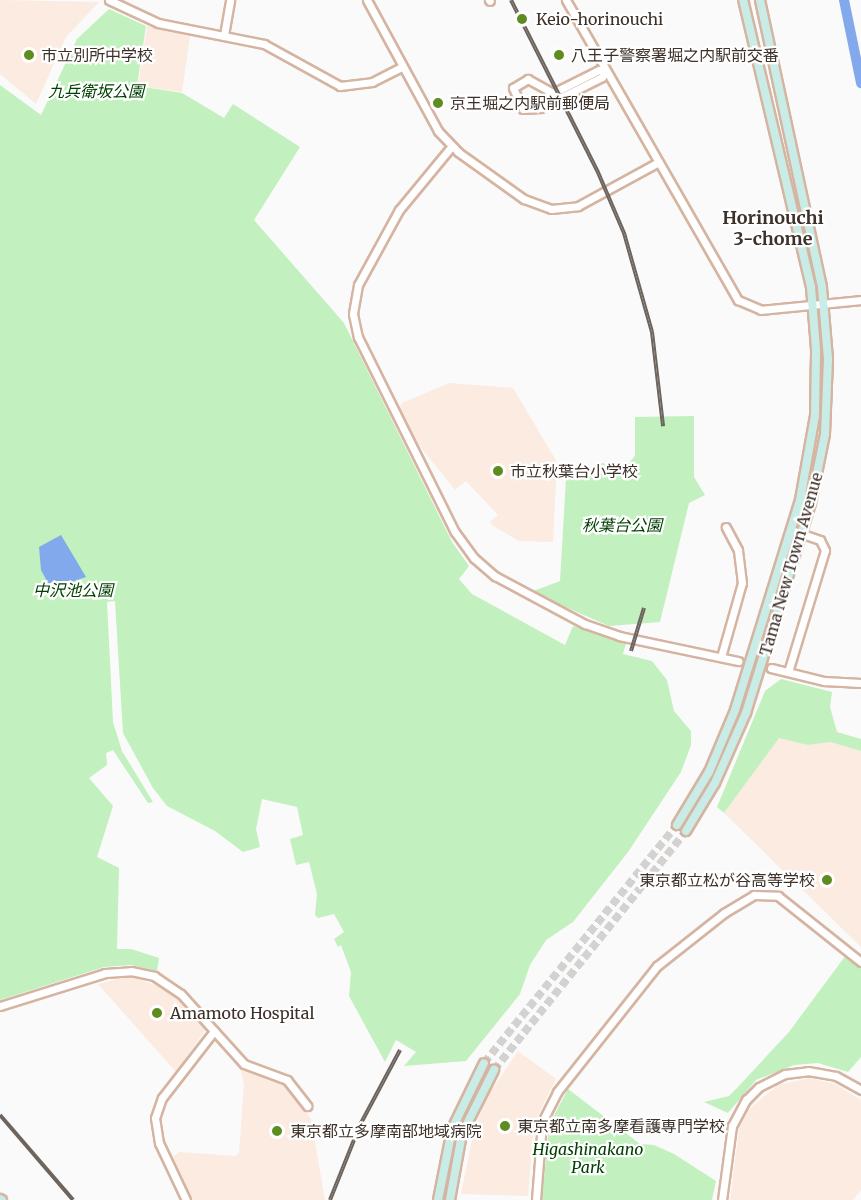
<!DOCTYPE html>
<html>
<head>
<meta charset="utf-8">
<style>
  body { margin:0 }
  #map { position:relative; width:861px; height:1200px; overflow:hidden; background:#fafafa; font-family:Merriweather,"Noto Sans JP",serif }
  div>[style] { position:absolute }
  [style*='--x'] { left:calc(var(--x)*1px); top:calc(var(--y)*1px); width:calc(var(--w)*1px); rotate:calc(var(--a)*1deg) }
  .built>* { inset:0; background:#fbebe1 }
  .green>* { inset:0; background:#c2f0be }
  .water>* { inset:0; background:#81a9eb }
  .river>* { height:10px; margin:-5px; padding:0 5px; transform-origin:5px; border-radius:5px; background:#81a9eb }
  .tertiary-tunnel>* { height:7px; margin-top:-3.5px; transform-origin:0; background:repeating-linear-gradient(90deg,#d4d2d0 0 7px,transparent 0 10.5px) }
  .secondary-tunnel>* { height:8px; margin-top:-4px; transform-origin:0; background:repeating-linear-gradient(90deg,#d4d2d0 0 8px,transparent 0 12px) }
  .roads { filter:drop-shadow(2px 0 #d5b4a1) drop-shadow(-2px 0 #d5b4a1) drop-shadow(0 2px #d5b4a1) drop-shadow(0 -2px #d5b4a1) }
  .tertiary>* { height:7px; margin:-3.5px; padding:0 3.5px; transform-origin:3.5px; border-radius:3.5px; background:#fff }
  .secondary>* { height:8px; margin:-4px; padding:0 4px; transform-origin:4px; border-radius:4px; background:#c9ede6 }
  .rail>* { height:4px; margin-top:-2px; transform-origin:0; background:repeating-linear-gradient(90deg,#fff 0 4.5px,#6d645e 0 9px); box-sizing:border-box; border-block:2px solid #6d645e }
  .dots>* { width:16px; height:16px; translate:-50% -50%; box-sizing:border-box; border:3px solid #fff; border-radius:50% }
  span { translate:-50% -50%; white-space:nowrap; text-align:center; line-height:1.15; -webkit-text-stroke:4.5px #fff; paint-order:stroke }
  .poi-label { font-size:16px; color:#3d3129 }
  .left { translate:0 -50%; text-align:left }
  .right { translate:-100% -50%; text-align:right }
  .park-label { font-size:16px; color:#004002; font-style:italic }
  .street-label { font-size:16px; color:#3d3129 }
  .neighbourhood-label { font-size:18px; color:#3d3129; font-weight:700 }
</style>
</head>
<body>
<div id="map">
  <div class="built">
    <div style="clip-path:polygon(0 0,99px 2px,66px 37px,36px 104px,0 74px)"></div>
    <div style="clip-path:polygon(147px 26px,190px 36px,182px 92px,138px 86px)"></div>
    <div style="clip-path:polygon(449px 383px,513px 388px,557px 462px,553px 542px,519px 541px,493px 526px,490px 522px,498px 515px,466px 481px,455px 490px,418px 444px,400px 407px,402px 403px)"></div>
    <div style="clip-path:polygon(779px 737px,808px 745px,830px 742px,861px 751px,861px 947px,724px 813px)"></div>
    <div style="clip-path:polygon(130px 976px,169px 990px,206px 1029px,176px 1072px,98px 984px)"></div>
    <div style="clip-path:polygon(518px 1051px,556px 1079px,534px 1123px,528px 1196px,461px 1194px,474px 1130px,487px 1097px)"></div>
    <div style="clip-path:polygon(240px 1064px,253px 1074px,285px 1083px,311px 1119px,325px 1200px,192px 1200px,173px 1157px,179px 1152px,235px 1156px,239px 1153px,244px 1085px)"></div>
    <div style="clip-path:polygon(810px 1078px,835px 1084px,861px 1100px,861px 1190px,853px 1200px,730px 1200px,739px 1129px,750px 1108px,778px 1085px)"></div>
  </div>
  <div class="green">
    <div style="clip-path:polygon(109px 9px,146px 26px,137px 86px,182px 93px,224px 118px,233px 104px,300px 147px,254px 220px,344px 323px,452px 542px,469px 566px,459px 579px,472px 594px,565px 645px,573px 626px,626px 643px,623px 654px,652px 661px,667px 680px,674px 711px,691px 731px,691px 745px,681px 772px,628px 852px,573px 922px,546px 940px,530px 965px,520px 994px,466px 1061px,404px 1066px,416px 1052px,396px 1040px,385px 1062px,349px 996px,351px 972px,341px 945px,338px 947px,334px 939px,344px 932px,334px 914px,318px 918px,315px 915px,317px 894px,309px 862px,296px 865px,290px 839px,303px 835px,297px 807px,262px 799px,256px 829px,260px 847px,243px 852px,215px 831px,167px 806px,153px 788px,123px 733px,115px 601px,107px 602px,113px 722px,122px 751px,153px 802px,148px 803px,113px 750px,106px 753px,107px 765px,89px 778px,113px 806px,97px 857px,119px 868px,117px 949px,131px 949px,159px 958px,157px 971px,131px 965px,104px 967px,0 1000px,0 85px,41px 115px,77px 39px)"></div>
    <div style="clip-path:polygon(694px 416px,694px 477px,705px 495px,689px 503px,660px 622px,609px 626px,531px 592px,560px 581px,566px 479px,600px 463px,627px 465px,635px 456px,635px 417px)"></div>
    <div style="clip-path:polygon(781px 679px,832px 692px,830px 707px,837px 732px,861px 739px,861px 751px,830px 742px,808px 745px,779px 738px,724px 813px,717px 807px,765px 691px)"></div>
    <div style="clip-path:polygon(846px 955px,861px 967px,861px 1057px,848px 1072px,818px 1063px,794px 1065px,756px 1080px,728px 1113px,704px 1102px,729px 1096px,736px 1089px,789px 1032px)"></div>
    <div style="clip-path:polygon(568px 1089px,640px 1144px,654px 1145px,674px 1154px,716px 1181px,712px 1200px,542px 1200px,549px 1125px)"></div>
  </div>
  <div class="water">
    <div style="clip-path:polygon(61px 535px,86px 577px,51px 589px,41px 570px,39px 547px)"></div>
  </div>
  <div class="river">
    <div style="--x:844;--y:0;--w:85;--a:78.4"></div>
  </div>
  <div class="tertiary-tunnel">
    <div style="--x:738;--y:661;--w:34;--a:12"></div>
  </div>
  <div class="secondary-tunnel">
    <div style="--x:484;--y:1063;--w:306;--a:-51"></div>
    <div style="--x:494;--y:1070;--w:307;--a:-51.2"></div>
  </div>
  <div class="roads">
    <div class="tertiary">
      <div style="--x:109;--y:0;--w:54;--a:25.1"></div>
      <div style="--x:158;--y:23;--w:108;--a:11.2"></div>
      <div style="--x:264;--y:44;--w:87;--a:28.9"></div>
      <div style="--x:340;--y:86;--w:32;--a:-7"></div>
      <div style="--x:372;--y:82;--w:34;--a:-27"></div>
      <div style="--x:367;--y:0;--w:149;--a:61.5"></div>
      <div style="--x:438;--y:131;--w:29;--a:46"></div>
      <div style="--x:458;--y:152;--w:81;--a:35.5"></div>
      <div style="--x:524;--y:199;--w:29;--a:20"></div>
      <div style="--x:551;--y:209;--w:27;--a:-6"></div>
      <div style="--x:578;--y:206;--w:90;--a:-28.6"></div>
      <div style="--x:489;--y:0;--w:1;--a:45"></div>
      <div style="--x:566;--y:0;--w:346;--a:60.2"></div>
      <div style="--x:738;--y:300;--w:25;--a:23"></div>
      <div style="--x:761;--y:310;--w:100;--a:-5.7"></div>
      <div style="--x:224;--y:35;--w:36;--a:-80"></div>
      <div style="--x:553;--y:93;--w:29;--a:-151"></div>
      <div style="--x:528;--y:79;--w:17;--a:149"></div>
      <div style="--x:513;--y:88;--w:23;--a:65"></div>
      <div style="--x:523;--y:109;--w:17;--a:-3"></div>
      <div style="--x:540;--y:108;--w:69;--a:-26.6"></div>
      <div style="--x:602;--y:77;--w:7;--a:-56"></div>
      <div style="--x:553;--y:93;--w:51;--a:-26.6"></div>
      <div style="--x:599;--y:70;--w:7;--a:8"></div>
      <div style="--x:451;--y:147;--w:82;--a:129.5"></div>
      <div style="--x:399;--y:210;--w:85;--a:118.7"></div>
      <div style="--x:358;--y:285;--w:29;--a:100"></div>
      <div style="--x:353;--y:314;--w:24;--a:78"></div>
      <div style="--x:358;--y:337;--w:218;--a:63.6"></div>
      <div style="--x:455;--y:532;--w:32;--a:54"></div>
      <div style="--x:474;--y:558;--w:28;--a:41"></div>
      <div style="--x:495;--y:576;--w:102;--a:28.1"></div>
      <div style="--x:585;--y:624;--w:36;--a:19"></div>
      <div style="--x:619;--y:636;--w:122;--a:11.9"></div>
      <div style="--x:721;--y:657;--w:77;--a:-74.2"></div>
      <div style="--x:742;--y:583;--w:33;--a:-97"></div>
      <div style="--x:738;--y:550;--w:26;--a:-118"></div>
      <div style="--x:771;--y:668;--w:55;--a:13.8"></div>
      <div style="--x:824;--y:681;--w:37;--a:3"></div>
      <div style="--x:788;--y:672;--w:127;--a:-73.1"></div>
      <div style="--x:825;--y:550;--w:11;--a:-117"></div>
      <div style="--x:820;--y:540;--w:31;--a:-161"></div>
      <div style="--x:0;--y:1006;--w:110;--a:-17.4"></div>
      <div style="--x:105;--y:973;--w:26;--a:-4"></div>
      <div style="--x:131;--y:971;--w:24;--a:12"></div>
      <div style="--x:154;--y:976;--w:32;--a:34"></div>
      <div style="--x:181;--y:994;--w:94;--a:48"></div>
      <div style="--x:244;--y:1064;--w:46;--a:20.4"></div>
      <div style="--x:287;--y:1080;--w:33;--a:52"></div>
      <div style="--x:186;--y:1200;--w:63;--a:-115.3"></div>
      <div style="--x:159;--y:1143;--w:25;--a:-99"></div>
      <div style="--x:155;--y:1118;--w:21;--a:-71"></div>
      <div style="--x:162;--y:1098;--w:85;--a:-52.2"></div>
      <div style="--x:536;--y:1200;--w:78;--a:-85.6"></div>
      <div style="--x:542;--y:1122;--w:34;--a:-63"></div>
      <div style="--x:557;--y:1092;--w:161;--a:-51.6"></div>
      <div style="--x:657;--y:966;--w:85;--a:-38.3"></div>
      <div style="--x:724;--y:913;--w:35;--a:-31"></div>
      <div style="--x:754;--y:895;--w:24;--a:2"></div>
      <div style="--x:778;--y:896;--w:106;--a:38.5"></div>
      <div style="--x:722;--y:1200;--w:75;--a:-82.3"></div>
      <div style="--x:732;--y:1126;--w:30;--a:-62"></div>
      <div style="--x:746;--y:1100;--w:18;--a:-45"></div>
      <div style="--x:759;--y:1087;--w:29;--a:-27"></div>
      <div style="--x:785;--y:1074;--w:23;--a:-7"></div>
      <div style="--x:808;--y:1071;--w:28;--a:10"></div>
      <div style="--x:836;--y:1076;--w:29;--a:29"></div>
    </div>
    <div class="secondary">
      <div style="--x:677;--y:825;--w:62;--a:-58.9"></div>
      <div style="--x:709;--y:772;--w:67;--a:-67.2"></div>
      <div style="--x:735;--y:710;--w:220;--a:-72.8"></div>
      <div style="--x:800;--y:500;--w:85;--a:-79.9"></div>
      <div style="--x:815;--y:416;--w:67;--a:-89.1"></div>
      <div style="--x:816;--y:349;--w:62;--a:-94.6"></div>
      <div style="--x:811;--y:287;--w:295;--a:-103.3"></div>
      <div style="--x:686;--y:831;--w:56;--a:-58.9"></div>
      <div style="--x:715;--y:783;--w:77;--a:-66.1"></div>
      <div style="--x:746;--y:713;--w:220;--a:-72.8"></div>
      <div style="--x:811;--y:503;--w:70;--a:-78.5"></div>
      <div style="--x:825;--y:434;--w:75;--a:-87.7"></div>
      <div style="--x:828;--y:359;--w:72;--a:-94.8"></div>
      <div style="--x:822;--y:287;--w:294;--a:-102.2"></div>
      <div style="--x:0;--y:1199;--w:2;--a:27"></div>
      <div style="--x:438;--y:1200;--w:72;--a:-78.8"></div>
      <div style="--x:452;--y:1129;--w:73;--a:-64.1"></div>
      <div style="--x:450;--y:1200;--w:67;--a:-79.7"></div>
      <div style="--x:462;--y:1134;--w:72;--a:-63.4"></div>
    </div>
  </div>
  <div class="rail">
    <div style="--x:511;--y:0;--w:191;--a:63.2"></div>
    <div style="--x:597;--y:170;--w:69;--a:66.8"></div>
    <div style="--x:624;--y:233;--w:103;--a:74.2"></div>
    <div style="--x:652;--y:332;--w:95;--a:83.3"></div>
    <div style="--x:631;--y:651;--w:45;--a:-73.2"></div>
    <div style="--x:0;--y:1115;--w:112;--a:49.3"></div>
    <div style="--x:330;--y:1200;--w:81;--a:-68.2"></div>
    <div style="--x:360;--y:1125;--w:85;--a:-61.9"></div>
  </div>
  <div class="dots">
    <div style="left:522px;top:19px;background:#5d8c1f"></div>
    <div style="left:29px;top:55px;background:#5d8c1f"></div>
    <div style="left:559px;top:55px;background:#5d8c1f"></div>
    <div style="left:438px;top:103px;background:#5d8c1f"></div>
    <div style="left:498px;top:471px;background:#5d8c1f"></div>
    <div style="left:827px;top:880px;background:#5d8c1f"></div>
    <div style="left:157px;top:1013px;background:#5d8c1f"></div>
    <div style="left:505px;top:1126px;background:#5d8c1f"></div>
    <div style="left:277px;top:1131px;background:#5d8c1f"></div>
  </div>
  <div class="poi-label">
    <span class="left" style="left:536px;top:19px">Keio-horinouchi</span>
    <span class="left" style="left:41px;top:55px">市立別所中学校</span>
    <span class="left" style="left:571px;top:55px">八王子警察署堀之内駅前交番</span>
    <span class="left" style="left:450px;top:103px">京王堀之内駅前郵便局</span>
    <span class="left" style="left:510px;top:471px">市立秋葉台小学校</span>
    <span class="right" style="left:815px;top:880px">東京都立松が谷高等学校</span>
    <span class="left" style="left:170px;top:1013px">Amamoto Hospital</span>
    <span class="left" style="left:517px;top:1126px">東京都立南多摩看護専門学校</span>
    <span class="left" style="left:290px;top:1131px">東京都立多摩南部地域病院</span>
  </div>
  <div class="park-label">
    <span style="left:96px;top:91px">九兵衛坂公園</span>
    <span style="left:622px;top:525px">秋葉台公園</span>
    <span style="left:73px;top:590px">中沢池公園</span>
    <span style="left:588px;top:1158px">Higashinakano<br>Park</span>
  </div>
  <div class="street-label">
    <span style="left:791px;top:564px;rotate:-74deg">Tama New Town Avenue</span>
  </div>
  <div class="neighbourhood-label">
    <span style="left:773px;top:229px">Horinouchi<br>3-chome</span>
  </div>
</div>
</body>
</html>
